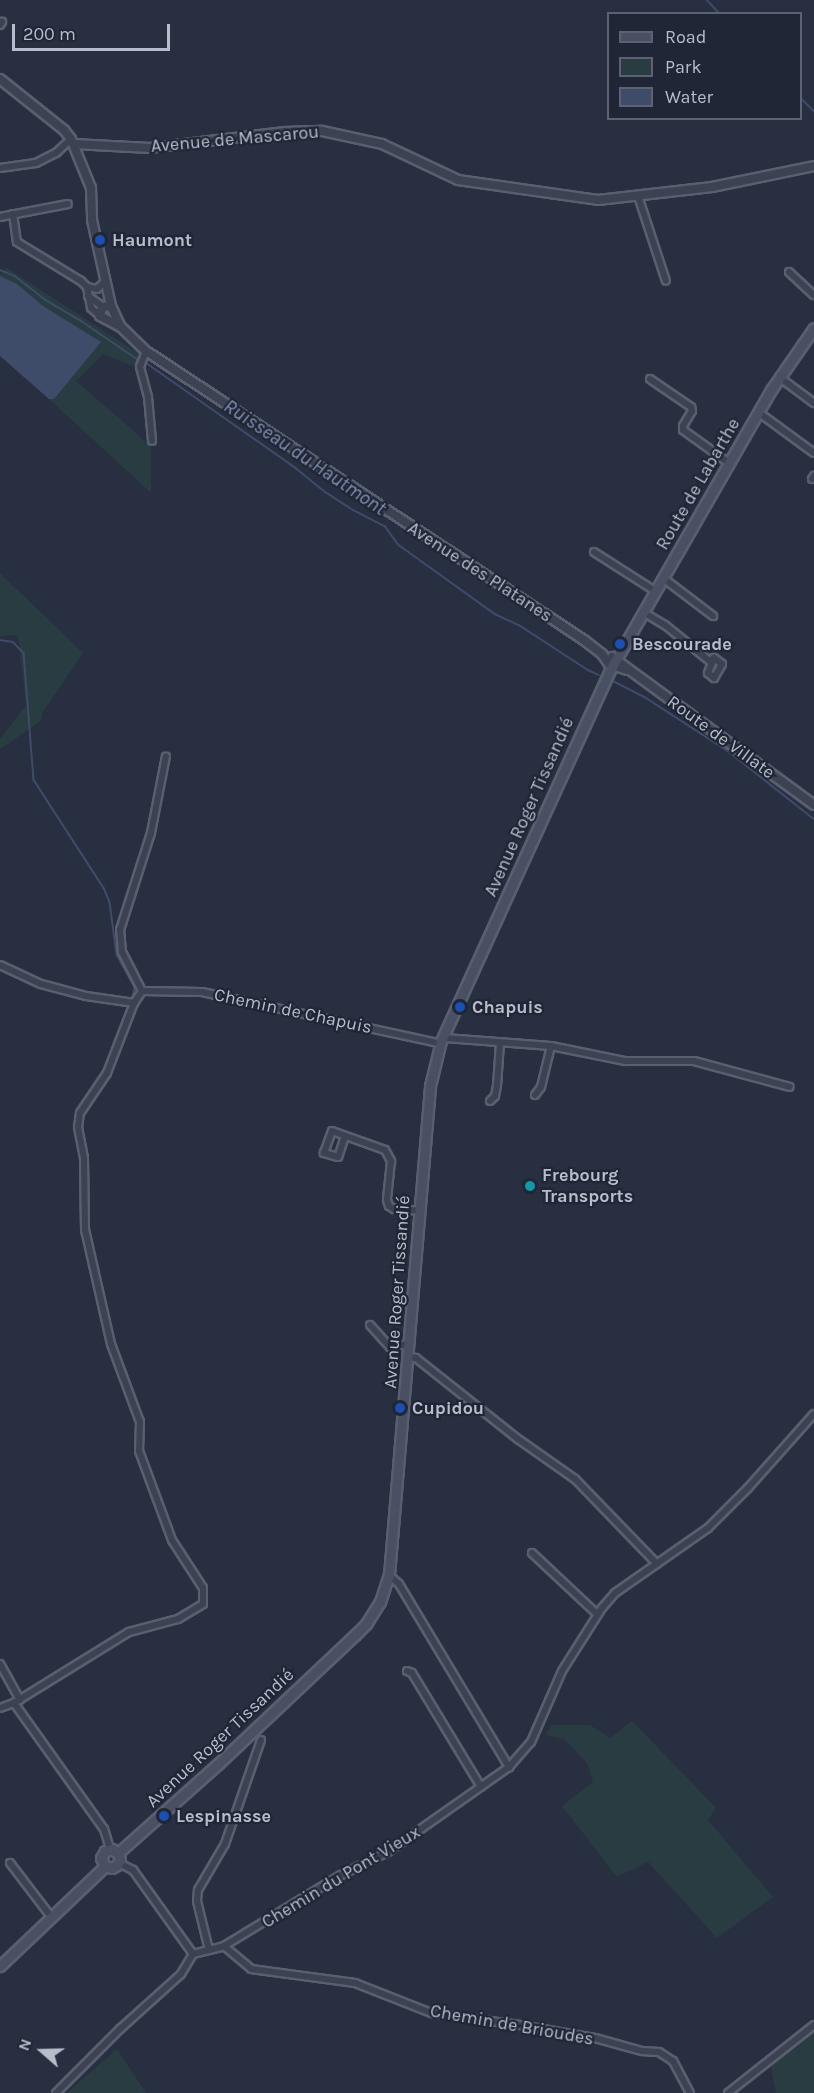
<!DOCTYPE html>
<html>
<head>
<meta charset="utf-8">
<style>
  body { margin:0 }
  #map { position:relative; width:814px; height:2093px; overflow:hidden; background:#272f41; font-family:Karla,sans-serif }
  div>[style] { position:absolute }
  [style*='--x'] { left:calc(var(--x)*1px); top:calc(var(--y)*1px); width:calc(var(--w)*1px); rotate:calc(var(--a)*1deg) }
  .green>* { inset:0; background:#293c42 }
  .water>* { inset:0; background:#3e4b69 }
  .stream>* { height:1.5px; margin:-0.75px; padding:0 0.75px; transform-origin:0.75px; border-radius:0.75px; background:#3e4b69 }
  .roads { filter:drop-shadow(2px 0 #595f6e) drop-shadow(-2px 0 #595f6e) drop-shadow(0 2px #595f6e) drop-shadow(0 -2px #595f6e) }
  .minor>* { height:6px; margin:-3px; padding:0 3px; transform-origin:3px; border-radius:3px; background:#3c4251 }
  .tertiary>* { height:8px; margin:-4px; padding:0 4px; transform-origin:4px; border-radius:4px; background:#3c4251 }
  .secondary>* { height:9px; margin:-4.5px; padding:0 4.5px; transform-origin:4.5px; border-radius:4.5px; background:#4a5063 }
  .dots>* { width:16px; height:16px; translate:-50% -50%; box-sizing:border-box; border:3px solid #202636; border-radius:50% }
  span { translate:-50% -50%; white-space:nowrap; text-align:center; line-height:1.15; -webkit-text-stroke:4.5px #202636; paint-order:stroke }
  .street-label { font-size:18px; color:#b8bdcb }
  .poi-label { font-size:18px; color:#b8bdcb; font-weight:700 }
  .left { translate:0 -50%; text-align:left }
  .water-label { font-size:20px; color:#818fb1; font-style:italic }
  .legend { position:absolute; left:607px; top:12px; width:195px; height:108px; box-sizing:border-box; background:#202636; border:2px solid #5d6272; margin:0; padding:8px 10px; list-style:none; font-size:18px; color:#b8bdcb }
  .legend li { display:flex; align-items:center; gap:12px; height:30px }
  .legend b { width:30px; border:2px solid #5d6272 }
  .north { position:absolute; left:12px; top:2021px; width:60px; height:60px; -webkit-text-stroke:4px #202636; paint-order:stroke; rotate:290deg; font-size:16px; font-weight:700; line-height:24px; text-align:center; color:#b8bdcb }
  .north::after { content:''; display:block; margin:auto; width:21px; height:27px; background:#b8bdcb; clip-path:polygon(50% 0,100% 100%,50% 72%,0 100%) }
  .scale { position:absolute; left:12px; top:24px; width:158px; height:27px; box-sizing:border-box; border:3px solid #b8bdcb; border-top:0; padding-left:8px; font-size:18px; line-height:21px; white-space:nowrap; color:#b8bdcb; -webkit-text-stroke:4px #202636; paint-order:stroke }
</style>
</head>
<body>
<div id="map">
  <div class="green">
    <div style="clip-path:polygon(7px 268px,141px 355px,135px 367px,103px 354px,76px 381px,151px 446px,151px 493px,0 354px,0 274px)"></div>
    <div style="clip-path:polygon(0 573px,83px 653px,42px 713px,41px 721px,0 749px,0 739px,26px 705px,18px 635px,0 636px)"></div>
    <div style="clip-path:polygon(632px 1721px,716px 1808px,708px 1820px,773px 1897px,717px 1938px,648px 1862px,617px 1877px,562px 1806px,593px 1782px,587px 1763px,564px 1739px,546px 1735px,551px 1725px,590px 1725px,610px 1738px)"></div>
    <div style="clip-path:polygon(814px 2030px,814px 2093px,776px 2093px,770px 2062px)"></div>
    <div style="clip-path:polygon(117px 2049px,146px 2093px,67px 2093px)"></div>
  </div>
  <div class="water">
    <div style="clip-path:polygon(0 276px,17px 284px,43px 306px,101px 342px,54px 399px,49px 399px,0 356px)"></div>
  </div>
  <div class="stream">
    <div style="--x:707;--y:0;--w:19;--a:47"></div>
    <div style="--x:800;--y:97;--w:20;--a:45"></div>
    <div style="--x:0;--y:270;--w:16;--a:22"></div>
    <div style="--x:15;--y:276;--w:37;--a:38"></div>
    <div style="--x:44;--y:299;--w:45;--a:30.5"></div>
    <div style="--x:83;--y:322;--w:65;--a:34.4"></div>
    <div style="--x:145;--y:362;--w:186;--a:35.1"></div>
    <div style="--x:297;--y:469;--w:38;--a:39"></div>
    <div style="--x:327;--y:493;--w:33;--a:33"></div>
    <div style="--x:355;--y:511;--w:34;--a:27"></div>
    <div style="--x:385;--y:526;--w:24;--a:54"></div>
    <div style="--x:399;--y:545;--w:118;--a:35.7"></div>
    <div style="--x:495;--y:614;--w:26;--a:25"></div>
    <div style="--x:519;--y:625;--w:82;--a:33.1"></div>
    <div style="--x:588;--y:670;--w:12;--a:24"></div>
    <div style="--x:0;--y:640;--w:13;--a:9"></div>
    <div style="--x:13;--y:642;--w:16;--a:45"></div>
    <div style="--x:24;--y:653;--w:127;--a:85.5"></div>
    <div style="--x:34;--y:780;--w:129;--a:57.1"></div>
    <div style="--x:104;--y:888;--w:15;--a:67"></div>
    <div style="--x:110;--y:902;--w:53;--a:82.5"></div>
    <div style="--x:117;--y:955;--w:38;--a:61"></div>
    <div style="--x:135;--y:988;--w:13;--a:103"></div>
    <div style="--x:613;--y:681;--w:37;--a:27"></div>
    <div style="--x:646;--y:698;--w:98;--a:32.9"></div>
    <div style="--x:728;--y:751;--w:110;--a:38.3"></div>
  </div>
  <div class="roads">
    <div class="minor">
      <div style="--x:0;--y:25;--w:4;--a:-56"></div>
      <div style="--x:0;--y:168;--w:36;--a:-8"></div>
      <div style="--x:36;--y:163;--w:22;--a:-27"></div>
      <div style="--x:56;--y:153;--w:21;--a:-43"></div>
      <div style="--x:638;--y:196;--w:89;--a:71.8"></div>
      <div style="--x:13;--y:214;--w:28;--a:82"></div>
      <div style="--x:17;--y:242;--w:75;--a:31.4"></div>
      <div style="--x:81;--y:281;--w:8;--a:45"></div>
      <div style="--x:87;--y:287;--w:21;--a:79"></div>
      <div style="--x:91;--y:308;--w:11;--a:41"></div>
      <div style="--x:0;--y:217;--w:69;--a:-10.8"></div>
      <div style="--x:789;--y:272;--w:34;--a:43"></div>
      <div style="--x:87;--y:287;--w:10;--a:11"></div>
      <div style="--x:97;--y:289;--w:12;--a:-42"></div>
      <div style="--x:88;--y:296;--w:17;--a:36"></div>
      <div style="--x:146;--y:351;--w:17;--a:111"></div>
      <div style="--x:140;--y:367;--w:31;--a:75"></div>
      <div style="--x:148;--y:397;--w:44;--a:84.8"></div>
      <div style="--x:779;--y:377;--w:44;--a:36.6"></div>
      <div style="--x:650;--y:379;--w:50;--a:34.3"></div>
      <div style="--x:691;--y:407;--w:4;--a:76"></div>
      <div style="--x:692;--y:411;--w:17;--a:121"></div>
      <div style="--x:683;--y:426;--w:4;--a:90"></div>
      <div style="--x:683;--y:430;--w:57;--a:35.7"></div>
      <div style="--x:758;--y:412;--w:69;--a:36.2"></div>
      <div style="--x:812;--y:479;--w:4;--a:-56"></div>
      <div style="--x:594;--y:552;--w:72;--a:32.6"></div>
      <div style="--x:663;--y:578;--w:63;--a:37.2"></div>
      <div style="--x:643;--y:612;--w:26;--a:31"></div>
      <div style="--x:665;--y:625;--w:60;--a:39"></div>
      <div style="--x:712;--y:663;--w:11;--a:112"></div>
      <div style="--x:708;--y:673;--w:8;--a:40"></div>
      <div style="--x:714;--y:678;--w:16;--a:-60"></div>
      <div style="--x:722;--y:664;--w:10;--a:-143"></div>
      <div style="--x:714;--y:658;--w:5;--a:143"></div>
      <div style="--x:0;--y:965;--w:45;--a:24.9"></div>
      <div style="--x:41;--y:984;--w:47;--a:14.9"></div>
      <div style="--x:86;--y:996;--w:49;--a:8.3"></div>
      <div style="--x:142;--y:991;--w:60;--a:1"></div>
      <div style="--x:202;--y:992;--w:241;--a:12.2"></div>
      <div style="--x:438;--y:1043;--w:9;--a:-36"></div>
      <div style="--x:445;--y:1038;--w:106;--a:4.3"></div>
      <div style="--x:551;--y:1046;--w:76;--a:11.5"></div>
      <div style="--x:625;--y:1061;--w:69;--a:0"></div>
      <div style="--x:694;--y:1061;--w:99;--a:15.2"></div>
      <div style="--x:142;--y:991;--w:44;--a:-117.1"></div>
      <div style="--x:122;--y:952;--w:22;--a:-95"></div>
      <div style="--x:120;--y:930;--w:102;--a:-72.3"></div>
      <div style="--x:151;--y:833;--w:78;--a:-79"></div>
      <div style="--x:535;--y:1095;--w:10;--a:-53"></div>
      <div style="--x:541;--y:1087;--w:42;--a:-76.3"></div>
      <div style="--x:490;--y:1101;--w:7;--a:-45"></div>
      <div style="--x:495;--y:1096;--w:10;--a:-79"></div>
      <div style="--x:497;--y:1086;--w:43;--a:-86"></div>
      <div style="--x:345;--y:1136;--w:22;--a:108"></div>
      <div style="--x:338;--y:1157;--w:15;--a:-164"></div>
      <div style="--x:324;--y:1153;--w:23;--a:-70"></div>
      <div style="--x:332;--y:1131;--w:56;--a:19.7"></div>
      <div style="--x:385;--y:1150;--w:13;--a:61"></div>
      <div style="--x:391;--y:1161;--w:39;--a:96"></div>
      <div style="--x:387;--y:1200;--w:6;--a:72"></div>
      <div style="--x:389;--y:1206;--w:6;--a:31"></div>
      <div style="--x:394;--y:1209;--w:26;--a:4"></div>
      <div style="--x:370;--y:1325;--w:30;--a:48"></div>
      <div style="--x:390;--y:1347;--w:19;--a:-9"></div>
      <div style="--x:408;--y:1357;--w:8;--a:7"></div>
      <div style="--x:416;--y:1358;--w:130;--a:38.5"></div>
      <div style="--x:518;--y:1439;--w:70;--a:35.1"></div>
      <div style="--x:575;--y:1479;--w:118;--a:46"></div>
      <div style="--x:532;--y:1553;--w:89;--a:43.2"></div>
      <div style="--x:389;--y:1575;--w:13;--a:42"></div>
      <div style="--x:399;--y:1584;--w:214;--a:59"></div>
      <div style="--x:0;--y:1664;--w:41;--a:60.9"></div>
      <div style="--x:407;--y:1671;--w:5;--a:22"></div>
      <div style="--x:412;--y:1673;--w:133;--a:58.8"></div>
      <div style="--x:14;--y:1703;--w:155;--a:54.5"></div>
      <div style="--x:104;--y:1829;--w:21;--a:73"></div>
      <div style="--x:0;--y:1708;--w:15;--a:-20"></div>
      <div style="--x:14;--y:1703;--w:135;--a:-31.7"></div>
      <div style="--x:129;--y:1632;--w:51;--a:-14.9"></div>
      <div style="--x:178;--y:1619;--w:29;--a:-31"></div>
      <div style="--x:203;--y:1604;--w:16;--a:-90"></div>
      <div style="--x:203;--y:1588;--w:57;--a:-122.9"></div>
      <div style="--x:172;--y:1540;--w:95;--a:-110.3"></div>
      <div style="--x:139;--y:1451;--w:29;--a:-88"></div>
      <div style="--x:140;--y:1422;--w:83;--a:-110.4"></div>
      <div style="--x:111;--y:1344;--w:117;--a:-102.8"></div>
      <div style="--x:85;--y:1230;--w:72;--a:-90.8"></div>
      <div style="--x:84;--y:1158;--w:32;--a:-101"></div>
      <div style="--x:78;--y:1127;--w:14;--a:-82"></div>
      <div style="--x:80;--y:1113;--w:48;--a:-56"></div>
      <div style="--x:107;--y:1073;--w:75;--a:-68.9"></div>
      <div style="--x:134;--y:1003;--w:14;--a:-56"></div>
      <div style="--x:10;--y:1863;--w:69;--a:52.6"></div>
      <div style="--x:119;--y:1863;--w:16;--a:27"></div>
      <div style="--x:133;--y:1870;--w:103;--a:54.5"></div>
      <div style="--x:193;--y:1954;--w:32;--a:-14"></div>
      <div style="--x:224;--y:1946;--w:35;--a:40"></div>
      <div style="--x:251;--y:1969;--w:105;--a:7.7"></div>
      <div style="--x:355;--y:1983;--w:82;--a:21.5"></div>
      <div style="--x:431;--y:2013;--w:90;--a:7.7"></div>
      <div style="--x:520;--y:2025;--w:76;--a:9.8"></div>
      <div style="--x:595;--y:2038;--w:49;--a:15.5"></div>
      <div style="--x:642;--y:2051;--w:17;--a:3"></div>
      <div style="--x:659;--y:2052;--w:17;--a:33"></div>
      <div style="--x:673;--y:2061;--w:36;--a:62"></div>
      <div style="--x:224;--y:1946;--w:137;--a:-31.3"></div>
      <div style="--x:341;--y:1875;--w:52;--a:-26.1"></div>
      <div style="--x:388;--y:1852;--w:148;--a:-35.1"></div>
      <div style="--x:509;--y:1767;--w:33;--a:-49"></div>
      <div style="--x:531;--y:1742;--w:77;--a:-66.4"></div>
      <div style="--x:562;--y:1671;--w:75;--a:-57.6"></div>
      <div style="--x:602;--y:1608;--w:20;--a:-49"></div>
      <div style="--x:615;--y:1593;--w:113;--a:-35"></div>
      <div style="--x:708;--y:1528;--w:57;--a:-45"></div>
      <div style="--x:748;--y:1488;--w:99;--a:-48.3"></div>
      <div style="--x:209;--y:1950;--w:50;--a:-103.8"></div>
      <div style="--x:197;--y:1901;--w:11;--a:-85"></div>
      <div style="--x:198;--y:1890;--w:53;--a:-59.6"></div>
      <div style="--x:225;--y:1844;--w:110;--a:-70.9"></div>
      <div style="--x:56;--y:2093;--w:91;--a:-45"></div>
      <div style="--x:120;--y:2029;--w:82;--a:-42"></div>
      <div style="--x:181;--y:1974;--w:23;--a:-59"></div>
      <div style="--x:728;--y:2093;--w:110;--a:-38.3"></div>
    </div>
    <div class="tertiary">
      <div style="--x:0;--y:79;--w:82;--a:38.6"></div>
      <div style="--x:64;--y:130;--w:11;--a:52"></div>
      <div style="--x:71;--y:139;--w:53;--a:67.8"></div>
      <div style="--x:91;--y:188;--w:32;--a:88"></div>
      <div style="--x:92;--y:220;--w:88;--a:77.5"></div>
      <div style="--x:111;--y:306;--w:23;--a:65"></div>
      <div style="--x:121;--y:327;--w:35;--a:44"></div>
      <div style="--x:146;--y:351;--w:525;--a:33.42"></div>
      <div style="--x:584;--y:640;--w:23;--a:38"></div>
      <div style="--x:602;--y:654;--w:12;--a:55"></div>
      <div style="--x:609;--y:664;--w:19;--a:18"></div>
      <div style="--x:74;--y:144;--w:76;--a:3"></div>
      <div style="--x:150;--y:148;--w:136;--a:-6.8"></div>
      <div style="--x:285;--y:132;--w:37;--a:-2"></div>
      <div style="--x:322;--y:131;--w:61;--a:12.2"></div>
      <div style="--x:382;--y:144;--w:84;--a:25.3"></div>
      <div style="--x:458;--y:180;--w:141;--a:8.1"></div>
      <div style="--x:598;--y:200;--w:115;--a:-6.5"></div>
      <div style="--x:712;--y:187;--w:104;--a:-11.6"></div>
      <div style="--x:111;--y:306;--w:9;--a:174"></div>
      <div style="--x:102;--y:307;--w:9;--a:103"></div>
      <div style="--x:100;--y:316;--w:24;--a:28"></div>
      <div style="--x:612;--y:657;--w:250;--a:36.2"></div>
    </div>
    <div class="secondary">
      <div style="--x:118;--y:1853;--w:134;--a:-41.7"></div>
      <div style="--x:218;--y:1764;--w:188;--a:-43.3"></div>
      <div style="--x:355;--y:1635;--w:16;--a:-45"></div>
      <div style="--x:366;--y:1624;--w:26;--a:-58"></div>
      <div style="--x:380;--y:1602;--w:28;--a:-72"></div>
      <div style="--x:389;--y:1575;--w:491;--a:-85.2"></div>
      <div style="--x:430;--y:1086;--w:46;--a:-76.3"></div>
      <div style="--x:441;--y:1041;--w:408;--a:-65.5"></div>
      <div style="--x:610;--y:670;--w:323;--a:-60.1"></div>
      <div style="--x:771;--y:390;--w:75;--a:-55.3"></div>
      <div style="--x:105;--y:1866;--w:9;--a:-117"></div>
      <div style="--x:101;--y:1858;--w:8;--a:-60"></div>
      <div style="--x:105;--y:1851;--w:7;--a:-16"></div>
      <div style="--x:112;--y:1849;--w:7;--a:34"></div>
      <div style="--x:105;--y:1866;--w:7;--a:16"></div>
      <div style="--x:112;--y:1868;--w:6;--a:-31"></div>
      <div style="--x:117;--y:1865;--w:6;--a:-59"></div>
      <div style="--x:120;--y:1860;--w:7;--a:-106"></div>
      <div style="--x:0;--y:1966;--w:145;--a:-43.6"></div>
    </div>
  </div>
  <div class="dots">
    <div style="left:100px;top:240px;background:#1a4fb4"></div>
    <div style="left:620px;top:644px;background:#1a4fb4"></div>
    <div style="left:460px;top:1007px;background:#1a4fb4"></div>
    <div style="left:530px;top:1186px;background:#0f9aa8"></div>
    <div style="left:400px;top:1408px;background:#1a4fb4"></div>
    <div style="left:164px;top:1816px;background:#1a4fb4"></div>
  </div>
  <div class="street-label">
    <span style="left:235px;top:139px;rotate:-5deg">Avenue de Mascarou</span>
    <span style="left:698px;top:484px;rotate:-60deg">Route de Labarthe</span>
    <span style="left:480px;top:572px;rotate:33deg">Avenue des Platanes</span>
    <span style="left:721px;top:737px;rotate:36deg">Route de Villate</span>
    <span style="left:529px;top:807px;rotate:-66deg">Avenue Roger Tissandié</span>
    <span style="left:293px;top:1011px;rotate:12deg">Chemin de Chapuis</span>
    <span style="left:397px;top:1292px;rotate:-86deg">Avenue Roger Tissandié</span>
    <span style="left:220px;top:1738px;rotate:-43deg">Avenue Roger Tissandié</span>
    <span style="left:341px;top:1877px;rotate:-31deg">Chemin du Pont Vieux</span>
    <span style="left:512px;top:2025px;rotate:10deg">Chemin de Brioudes</span>
  </div>
  <div class="poi-label">
    <span class="left" style="left:112px;top:240px">Haumont</span>
    <span class="left" style="left:632px;top:644px">Bescourade</span>
    <span class="left" style="left:472px;top:1007px">Chapuis</span>
    <span class="left" style="left:542px;top:1186px">Frebourg<br>Transports</span>
    <span class="left" style="left:412px;top:1408px">Cupidou</span>
    <span class="left" style="left:176px;top:1816px">Lespinasse</span>
  </div>
  <div class="water-label">
    <span style="left:305px;top:457px;rotate:34deg">Ruisseau du Hautmont</span>
  </div>
  <ul class="legend">
  <li><b style="height:8px;background:#4a5063"></b>Road</li>
  <li><b style="height:16px;background:#293c42"></b>Park</li>
  <li><b style="height:16px;background:#3e4b69"></b>Water</li>
  </ul>
  <div class="north">N</div>
  <div class="scale">200 m</div>
</div>
</body>
</html>
